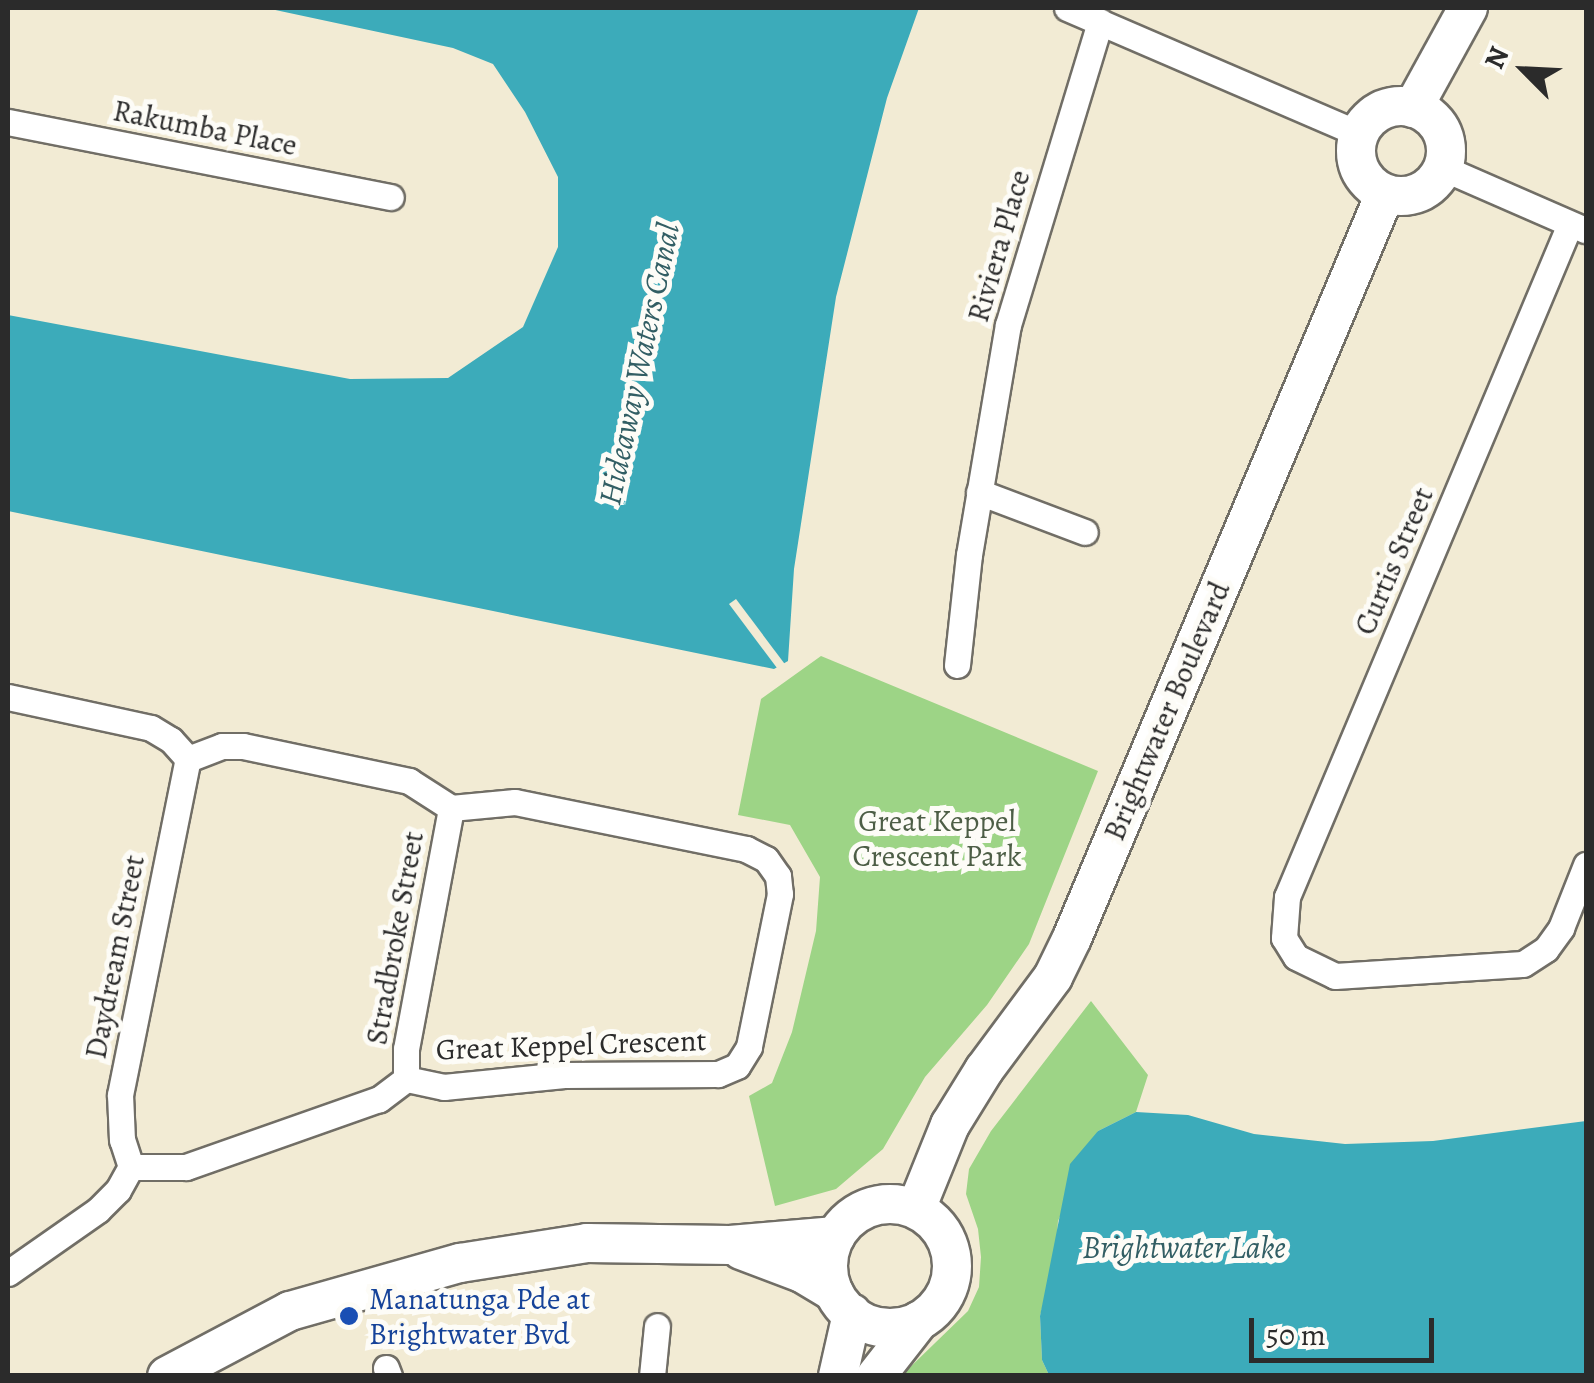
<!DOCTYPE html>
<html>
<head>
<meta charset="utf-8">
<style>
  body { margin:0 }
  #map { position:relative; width:1594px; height:1383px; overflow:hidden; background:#f2ebd4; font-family:Alegreya,serif }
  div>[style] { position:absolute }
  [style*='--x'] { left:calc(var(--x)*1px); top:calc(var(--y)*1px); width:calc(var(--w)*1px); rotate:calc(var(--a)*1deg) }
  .green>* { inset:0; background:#9dd486 }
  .water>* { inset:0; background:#3cabba }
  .pier>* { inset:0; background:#f2ebd4 }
  .roads { filter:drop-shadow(2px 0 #716e66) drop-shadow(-2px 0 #716e66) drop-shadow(0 2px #716e66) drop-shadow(0 -2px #716e66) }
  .street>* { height:25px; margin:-12.5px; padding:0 12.5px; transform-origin:12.5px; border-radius:12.5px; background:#fff }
  .secondary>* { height:38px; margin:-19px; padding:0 19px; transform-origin:19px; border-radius:19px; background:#fff }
  .secondary>.ring { margin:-19px; padding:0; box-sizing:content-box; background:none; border:38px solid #fff; border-radius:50% }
  .dots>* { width:28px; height:28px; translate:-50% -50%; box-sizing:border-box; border:5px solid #fdfcf7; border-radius:50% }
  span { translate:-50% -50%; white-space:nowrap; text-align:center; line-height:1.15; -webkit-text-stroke:10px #fdfcf7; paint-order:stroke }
  .street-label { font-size:30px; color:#2b2b2b }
  .park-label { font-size:30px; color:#4d5e46 }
  .transit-label { font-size:30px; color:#164399 }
  .left { translate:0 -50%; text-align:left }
  .water-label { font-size:32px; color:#325e64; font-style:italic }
  .frame { position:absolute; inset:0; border:10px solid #2b2b2b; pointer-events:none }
  .north { position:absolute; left:1474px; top:20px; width:100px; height:100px; -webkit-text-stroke:8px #fdfcf7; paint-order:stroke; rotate:294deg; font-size:28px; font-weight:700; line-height:40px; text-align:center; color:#2b2b2b }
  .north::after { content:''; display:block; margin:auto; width:35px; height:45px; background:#2b2b2b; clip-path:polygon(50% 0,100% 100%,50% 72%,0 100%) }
  .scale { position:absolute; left:1249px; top:1318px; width:185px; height:45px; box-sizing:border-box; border:5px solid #2b2b2b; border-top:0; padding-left:12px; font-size:30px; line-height:35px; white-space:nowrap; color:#2b2b2b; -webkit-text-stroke:8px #fdfcf7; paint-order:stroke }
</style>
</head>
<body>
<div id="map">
  <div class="green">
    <div style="clip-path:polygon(821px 656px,1098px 771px,1029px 944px,987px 1005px,925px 1077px,883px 1149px,836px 1189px,775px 1206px,749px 1096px,772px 1083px,792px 1032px,816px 931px,820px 877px,790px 825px,738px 815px,761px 699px)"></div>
    <div style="clip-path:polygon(1091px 1001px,1148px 1075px,1136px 1112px,1098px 1131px,1058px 1221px,1055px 1258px,1040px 1316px,1042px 1360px,1049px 1375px,901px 1376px,968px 1311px,979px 1287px,981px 1257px,978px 1229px,966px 1194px,969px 1169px,991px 1131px)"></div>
  </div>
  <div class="water">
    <div style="clip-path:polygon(266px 8px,919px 8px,887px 98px,836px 297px,794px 569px,788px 661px,774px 669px,8px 511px,8px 315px,350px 379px,448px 378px,523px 327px,558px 247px,558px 177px,525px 112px,493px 64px,453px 48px)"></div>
    <div style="clip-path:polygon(1136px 1112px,1188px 1115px,1254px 1134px,1345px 1144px,1433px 1141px,1586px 1121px,1586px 1375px,1049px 1375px,1042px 1360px,1040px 1316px,1070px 1164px,1098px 1131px)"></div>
  </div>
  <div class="pier">
    <div style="clip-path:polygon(736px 599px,787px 667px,780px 672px,729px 604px)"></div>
  </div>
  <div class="roads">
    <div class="street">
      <div style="--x:1067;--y:8;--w:318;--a:23.3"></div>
      <div style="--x:8;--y:122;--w:390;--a:11.1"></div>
      <div style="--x:1443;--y:168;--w:155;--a:23.6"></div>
      <div style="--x:1570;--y:224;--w:730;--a:112.81"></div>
      <div style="--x:1287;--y:897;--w:41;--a:94.2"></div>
      <div style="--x:1284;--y:938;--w:22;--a:58"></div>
      <div style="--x:1296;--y:957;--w:43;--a:26"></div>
      <div style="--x:1335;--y:976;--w:188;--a:-3.7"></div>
      <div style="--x:1523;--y:964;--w:27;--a:-33"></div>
      <div style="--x:1546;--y:949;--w:26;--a:-54"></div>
      <div style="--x:1561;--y:928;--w:68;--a:-68.4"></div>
      <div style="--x:979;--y:492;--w:113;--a:20.7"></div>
      <div style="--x:957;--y:665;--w:111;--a:-83.8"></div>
      <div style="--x:969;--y:555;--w:233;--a:-80.4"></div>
      <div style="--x:1008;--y:325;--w:317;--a:-73.1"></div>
      <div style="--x:8;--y:697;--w:146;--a:12.2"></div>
      <div style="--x:151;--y:728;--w:23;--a:31"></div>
      <div style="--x:171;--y:740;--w:25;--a:48"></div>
      <div style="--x:188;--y:759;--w:36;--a:-21"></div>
      <div style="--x:222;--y:746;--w:21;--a:0"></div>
      <div style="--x:243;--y:746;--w:170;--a:11.9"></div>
      <div style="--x:409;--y:781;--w:50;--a:32.7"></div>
      <div style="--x:451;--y:808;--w:64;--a:-5.4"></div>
      <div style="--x:515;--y:802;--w:236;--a:11.5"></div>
      <div style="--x:746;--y:849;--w:22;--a:27"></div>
      <div style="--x:766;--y:859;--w:21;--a:55"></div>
      <div style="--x:778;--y:876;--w:18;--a:84"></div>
      <div style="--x:780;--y:894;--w:156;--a:101.5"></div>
      <div style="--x:749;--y:1047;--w:22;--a:122"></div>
      <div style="--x:737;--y:1066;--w:21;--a:157"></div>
      <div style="--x:718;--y:1074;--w:154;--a:179.6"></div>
      <div style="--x:564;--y:1075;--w:121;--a:174.3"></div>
      <div style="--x:444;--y:1087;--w:39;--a:-168"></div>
      <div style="--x:406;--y:1079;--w:34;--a:143"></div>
      <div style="--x:379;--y:1099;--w:205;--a:160.6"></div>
      <div style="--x:186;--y:1167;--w:55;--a:180"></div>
      <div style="--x:406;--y:1079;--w:30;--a:-90"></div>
      <div style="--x:406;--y:1049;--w:245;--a:-79.4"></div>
      <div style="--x:131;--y:1167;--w:28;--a:-108"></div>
      <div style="--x:122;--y:1140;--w:45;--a:-92.5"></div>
      <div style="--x:120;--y:1095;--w:343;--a:-78.6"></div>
      <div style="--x:8;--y:1273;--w:110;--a:-35"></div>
      <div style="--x:98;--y:1210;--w:28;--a:-45"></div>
      <div style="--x:118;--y:1190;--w:26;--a:-61"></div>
      <div style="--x:386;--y:1368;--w:9;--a:69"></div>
      <div style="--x:652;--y:1376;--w:50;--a:-84.3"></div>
    </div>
    <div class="secondary">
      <div class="ring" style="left:1356px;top:106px;width:52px;height:52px"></div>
      <div style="--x:1413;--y:108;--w:114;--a:-61.2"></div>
      <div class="ring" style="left:828px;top:1204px;width:86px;height:86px"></div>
      <div style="--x:916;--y:1209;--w:91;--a:-68"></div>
      <div style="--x:950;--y:1125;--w:65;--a:-58.3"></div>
      <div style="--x:984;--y:1070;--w:116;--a:-53.4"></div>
      <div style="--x:1053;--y:977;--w:43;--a:-64"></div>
      <div style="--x:1072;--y:938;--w:807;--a:-67.18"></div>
      <div style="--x:741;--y:1250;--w:65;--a:20.7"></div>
      <div style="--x:802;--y:1273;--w:37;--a:31"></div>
      <div style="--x:167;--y:1376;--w:139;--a:-27.9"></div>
      <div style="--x:290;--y:1311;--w:177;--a:-15.8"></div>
      <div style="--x:460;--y:1263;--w:129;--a:-8.9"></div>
      <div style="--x:587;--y:1243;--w:143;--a:0.8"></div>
      <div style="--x:730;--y:1245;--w:106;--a:-4.9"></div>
      <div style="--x:838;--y:1376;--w:64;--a:-77.3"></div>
      <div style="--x:876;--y:1376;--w:70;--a:-52"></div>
    </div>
  </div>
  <div class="dots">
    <div style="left:349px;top:1316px;background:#1a4fb4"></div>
  </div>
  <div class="street-label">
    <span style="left:205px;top:128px;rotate:11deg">Rakumba Place</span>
    <span style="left:999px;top:246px;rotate:-74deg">Riviera Place</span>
    <span style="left:1394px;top:561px;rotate:-67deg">Curtis Street</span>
    <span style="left:1167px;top:711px;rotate:-67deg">Brightwater Boulevard</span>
    <span style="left:395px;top:938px;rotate:-80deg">Stradbroke Street</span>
    <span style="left:115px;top:957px;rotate:-79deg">Daydream Street</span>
    <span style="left:571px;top:1045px;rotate:-2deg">Great Keppel Crescent</span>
  </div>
  <div class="park-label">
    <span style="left:937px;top:838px">Great Keppel<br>Crescent Park</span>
  </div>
  <div class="transit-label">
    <span class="left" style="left:369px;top:1316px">Manatunga Pde at<br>Brightwater Bvd</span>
  </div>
  <div class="water-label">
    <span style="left:639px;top:364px;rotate:-78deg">Hideaway Waters Canal</span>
    <span style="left:1184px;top:1247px">Brightwater Lake</span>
  </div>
  <div class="frame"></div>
  <div class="north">N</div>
  <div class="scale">50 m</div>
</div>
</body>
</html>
